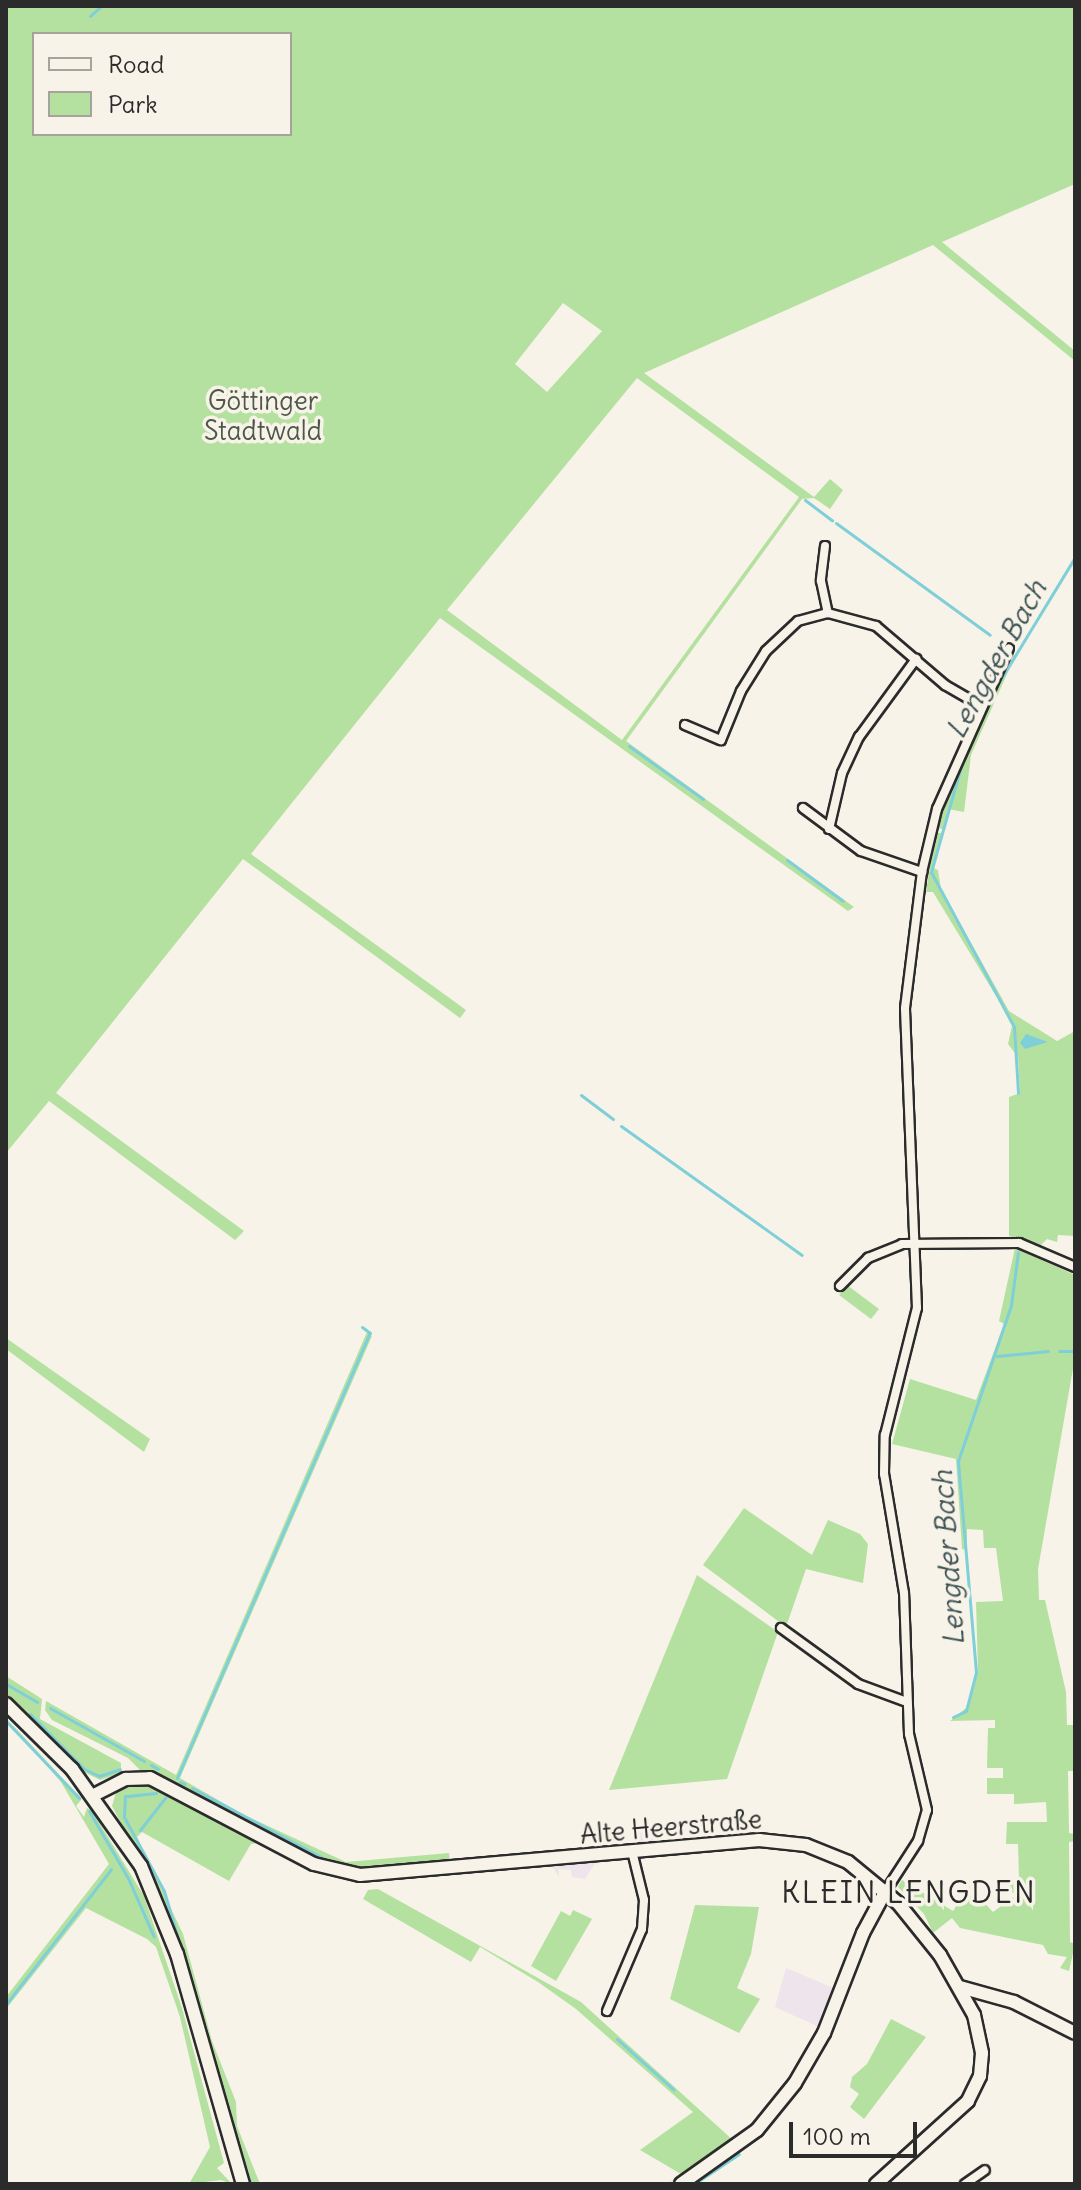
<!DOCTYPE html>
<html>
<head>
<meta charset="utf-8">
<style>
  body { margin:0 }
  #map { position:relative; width:1081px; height:2190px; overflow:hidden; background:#f7f3e8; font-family:Delius,sans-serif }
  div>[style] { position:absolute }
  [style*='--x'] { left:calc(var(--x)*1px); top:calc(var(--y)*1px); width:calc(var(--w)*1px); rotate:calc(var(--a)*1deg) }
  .built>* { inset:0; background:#eee4eb }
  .round { border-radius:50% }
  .green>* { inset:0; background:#b4e1a0 }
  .water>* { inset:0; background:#7fcfd9 }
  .stream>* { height:3px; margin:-1.5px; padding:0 1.5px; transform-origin:1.5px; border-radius:1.5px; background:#7fcfd9 }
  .roads { filter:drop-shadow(2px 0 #2b2b2b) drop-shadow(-2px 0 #2b2b2b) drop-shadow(0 2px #2b2b2b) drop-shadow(0 -2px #2b2b2b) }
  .street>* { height:8px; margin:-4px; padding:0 4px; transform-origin:4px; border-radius:4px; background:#f7f3e8 }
  .secondary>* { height:12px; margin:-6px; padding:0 6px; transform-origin:6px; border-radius:6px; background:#f7f3e8 }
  span { translate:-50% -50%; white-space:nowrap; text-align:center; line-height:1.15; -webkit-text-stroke:7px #f7f3e8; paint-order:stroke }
  .park-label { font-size:26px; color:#4d5848 }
  .street-label { font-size:26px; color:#2b2b2b }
  .water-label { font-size:28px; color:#405456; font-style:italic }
  .quarter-label { font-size:30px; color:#2b2b2b; letter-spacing:2px }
  .frame { position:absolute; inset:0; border:8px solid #2b2b2b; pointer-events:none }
  .legend { position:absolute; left:32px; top:32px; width:260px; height:104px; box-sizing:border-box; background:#f7f3e8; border:2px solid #a5a39c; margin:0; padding:10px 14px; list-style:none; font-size:24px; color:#2b2b2b }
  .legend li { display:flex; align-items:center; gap:16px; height:40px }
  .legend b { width:40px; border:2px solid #a5a39c }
  .scale { position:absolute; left:789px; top:2122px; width:128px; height:36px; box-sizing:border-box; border:4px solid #2b2b2b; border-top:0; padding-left:10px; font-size:24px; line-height:28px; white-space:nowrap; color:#2b2b2b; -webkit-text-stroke:6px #f7f3e8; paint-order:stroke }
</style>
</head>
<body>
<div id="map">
  <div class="built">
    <div class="round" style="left:636px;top:1824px;width:22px;height:22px"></div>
    <div style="clip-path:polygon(597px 1860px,585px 1879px,572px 1877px,571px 1870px,559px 1869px,559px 1877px,550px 1864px)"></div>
    <div style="clip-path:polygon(786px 1968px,836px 1989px,821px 2028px,775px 2007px)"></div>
  </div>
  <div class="green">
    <div style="clip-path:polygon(evenodd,6px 6px,1075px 6px,1075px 184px,942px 242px,1075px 351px,1075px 361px,933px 245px,644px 373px,814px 497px,830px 479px,843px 490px,830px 509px,814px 498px,802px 499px,626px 741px,854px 907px,848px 911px,440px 618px,251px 854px,466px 1010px,460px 1018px,243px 859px,56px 1093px,244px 1231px,235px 1240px,49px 1101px,6px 1153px,6px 6px,34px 34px,290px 34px,290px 134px,34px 134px,34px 34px,6px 6px,563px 303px,602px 331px,547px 392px,515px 364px,563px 303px,6px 6px,637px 378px,799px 497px,622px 740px,447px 610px,637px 378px)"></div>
    <div style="clip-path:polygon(1010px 650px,1015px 656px,971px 755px,964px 812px,948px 809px,943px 829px,936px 828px)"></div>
    <div style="clip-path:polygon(935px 833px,942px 833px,933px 868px,938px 870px,941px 889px,1009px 1011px,1057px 1041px,1075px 1031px,1075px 1236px,1058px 1235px,1057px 1242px,1047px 1239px,1041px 1245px,1009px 1236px,1009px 1097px,1020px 1093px,1018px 1057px,1008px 1044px,1012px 1026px,999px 1001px,933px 892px,926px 892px)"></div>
    <div style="clip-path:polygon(1015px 1248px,1075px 1275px,1075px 1357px,1038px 1569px,1039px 1600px,1045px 1600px,1066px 1692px,1067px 1725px,1075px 1725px,1075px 1771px,1068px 1771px,1069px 1833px,1075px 1834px,1075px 1841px,1069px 1842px,1070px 1942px,1075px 1944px,1069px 1971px,1060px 1968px,1067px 1957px,1048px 1954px,1043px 1945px,960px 1928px,952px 1918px,933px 1933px,924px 1914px,898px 1887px,902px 1880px,953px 1911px,969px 1886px,993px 1912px,1015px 1896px,1008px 1885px,1019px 1878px,1018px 1844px,1006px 1844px,1007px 1822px,1047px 1822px,1046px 1802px,1014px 1804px,1014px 1794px,987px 1794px,987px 1778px,1003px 1778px,1003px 1768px,987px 1768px,988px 1728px,995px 1728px,995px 1720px,950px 1721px,966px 1708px,978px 1671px,976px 1602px,1003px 1601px,996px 1548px,984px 1548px,983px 1530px,967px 1529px,967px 1550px,962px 1549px,956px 1459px,892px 1444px,910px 1379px,976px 1400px,1004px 1324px,999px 1321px)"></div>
    <div style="clip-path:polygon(847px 1285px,879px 1309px,871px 1319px,839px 1295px)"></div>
    <div style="clip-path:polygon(367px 1332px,372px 1336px,180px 1778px,244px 1815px,346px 1862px,449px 1853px,450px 1862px,360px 1870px,323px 1862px,267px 1835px,173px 1781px,140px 1770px,128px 1758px,52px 1720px,45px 1710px,46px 1701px,176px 1775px)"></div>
    <div style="clip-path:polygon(6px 1338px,150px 1439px,144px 1452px,6px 1349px)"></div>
    <div style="clip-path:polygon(744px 1508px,812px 1555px,828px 1520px,860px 1534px,868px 1544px,863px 1583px,806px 1569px,786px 1627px,703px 1565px)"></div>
    <div style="clip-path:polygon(697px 1575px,778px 1632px,727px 1779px,609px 1790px)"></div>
    <div style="clip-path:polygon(6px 1676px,42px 1699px,40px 1719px,121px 1763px,121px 1773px,100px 1780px,84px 1772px,6px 1697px)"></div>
    <div style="clip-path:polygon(6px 1718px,82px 1799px,76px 1806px,84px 1817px,87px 1808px,92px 1811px,144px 1896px,182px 2008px,224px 2163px,217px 2168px,232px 2184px,221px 2180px,189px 2184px,210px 2147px,180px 2017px,156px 1947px,147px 1939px,86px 1908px,6px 2009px,6px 1997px,109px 1864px,61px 1782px)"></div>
    <div style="clip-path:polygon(139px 1783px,152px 1784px,263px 1842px,251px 1844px,229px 1881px,142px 1832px,137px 1837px,183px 1934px,212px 2041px,236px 2102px,237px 2126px,260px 2184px,248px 2184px,164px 1906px,112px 1806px,116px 1792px)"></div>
    <div style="clip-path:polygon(378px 1889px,581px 2002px,735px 2142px,667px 2184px,681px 2174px,640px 2150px,693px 2112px,576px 2009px,538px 1982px,480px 1947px,471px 1962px,363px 1899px,368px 1890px)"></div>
    <div style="clip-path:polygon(695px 1905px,759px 1907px,751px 1954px,737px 1988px,760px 1999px,739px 2033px,670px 1999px)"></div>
    <div style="clip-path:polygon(573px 1910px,592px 1919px,556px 1981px,531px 1966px,561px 1911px,570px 1916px)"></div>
    <div style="clip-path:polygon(891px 2019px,926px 2037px,864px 2119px,850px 2107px,859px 2094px,850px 2087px,852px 2077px,867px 2064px)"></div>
  </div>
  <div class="water">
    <div style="clip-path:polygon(1026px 1034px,1048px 1042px,1025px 1049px,1020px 1043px)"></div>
  </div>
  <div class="stream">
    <div style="--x:90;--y:16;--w:15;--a:-42"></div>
    <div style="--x:805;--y:500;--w:34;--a:37"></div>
    <div style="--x:836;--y:523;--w:190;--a:36"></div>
    <div style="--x:996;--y:687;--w:152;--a:-58.7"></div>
    <div style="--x:629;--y:746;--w:91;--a:35.6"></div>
    <div style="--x:963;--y:759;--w:117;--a:105.8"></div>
    <div style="--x:931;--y:872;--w:176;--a:61.8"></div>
    <div style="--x:1014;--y:1027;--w:66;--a:86.5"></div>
    <div style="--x:787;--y:860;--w:69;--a:36.2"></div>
    <div style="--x:581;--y:1095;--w:40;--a:37"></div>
    <div style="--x:621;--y:1126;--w:222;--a:35.5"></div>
    <div style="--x:1059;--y:1351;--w:16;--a:0"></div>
    <div style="--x:997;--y:1356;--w:51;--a:-5.6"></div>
    <div style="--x:6;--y:1684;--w:36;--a:30"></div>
    <div style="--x:50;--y:1708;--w:108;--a:29.4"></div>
    <div style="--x:30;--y:1714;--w:77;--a:45.5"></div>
    <div style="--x:84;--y:1769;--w:17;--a:25"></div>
    <div style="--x:99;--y:1776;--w:22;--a:-18"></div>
    <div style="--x:953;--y:1717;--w:14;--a:-25"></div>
    <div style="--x:966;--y:1711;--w:40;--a:-75.6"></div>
    <div style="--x:976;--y:1672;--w:212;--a:-94.9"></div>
    <div style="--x:958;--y:1461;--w:165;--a:-71.2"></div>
    <div style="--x:1011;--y:1305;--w:53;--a:-82.5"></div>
    <div style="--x:6;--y:1721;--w:106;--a:46.5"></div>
    <div style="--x:151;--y:1765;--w:8;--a:30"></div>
    <div style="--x:177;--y:1778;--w:485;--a:-66.6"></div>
    <div style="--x:370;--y:1333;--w:10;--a:-143"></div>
    <div style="--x:180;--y:1782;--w:5;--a:22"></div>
    <div style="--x:192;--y:1788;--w:157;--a:28.2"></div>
    <div style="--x:156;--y:1793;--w:31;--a:174"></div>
    <div style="--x:125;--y:1796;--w:21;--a:93"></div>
    <div style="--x:124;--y:1817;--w:84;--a:61.6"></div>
    <div style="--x:164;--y:1891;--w:149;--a:73.6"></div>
    <div style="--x:89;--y:1811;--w:78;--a:59.8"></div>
    <div style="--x:128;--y:1878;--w:64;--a:66.2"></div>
    <div style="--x:140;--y:1830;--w:41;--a:-52"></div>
    <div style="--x:6;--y:2004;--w:171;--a:-52.1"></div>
    <div style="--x:617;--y:2039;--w:76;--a:41.8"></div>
    <div style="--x:244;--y:2168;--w:17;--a:66"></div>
    <div style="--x:671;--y:2184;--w:10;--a:-37"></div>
    <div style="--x:694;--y:2184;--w:54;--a:-33.7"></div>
  </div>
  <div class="roads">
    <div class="street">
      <div style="--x:825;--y:546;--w:35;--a:97"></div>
      <div style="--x:821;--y:581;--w:33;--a:78"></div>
      <div style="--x:685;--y:725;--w:39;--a:23"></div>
      <div style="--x:721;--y:740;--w:53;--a:-67.8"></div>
      <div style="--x:741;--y:691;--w:47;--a:-58"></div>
      <div style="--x:766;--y:651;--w:44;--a:-43.2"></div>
      <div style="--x:798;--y:621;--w:31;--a:-15"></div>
      <div style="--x:828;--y:613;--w:50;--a:15.2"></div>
      <div style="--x:876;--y:626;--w:91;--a:40.5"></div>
      <div style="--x:945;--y:685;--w:39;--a:30"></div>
      <div style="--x:803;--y:808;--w:72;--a:36.6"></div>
      <div style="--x:861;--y:851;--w:65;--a:19"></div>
      <div style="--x:829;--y:829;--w:57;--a:-76.9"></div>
      <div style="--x:842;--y:773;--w:40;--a:-65"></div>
      <div style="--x:859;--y:737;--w:97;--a:-53.8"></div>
      <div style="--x:840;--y:1286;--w:40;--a:-45"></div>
      <div style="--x:868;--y:1258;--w:37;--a:-22"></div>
      <div style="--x:902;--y:1244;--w:117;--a:-0.5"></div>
      <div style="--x:1019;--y:1243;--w:61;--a:23.2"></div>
      <div style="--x:781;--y:1628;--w:95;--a:36"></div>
      <div style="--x:858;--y:1684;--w:52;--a:20.2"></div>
      <div style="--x:885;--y:1892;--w:61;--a:-57.1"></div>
      <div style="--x:918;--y:1841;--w:32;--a:-74"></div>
      <div style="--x:927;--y:1810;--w:78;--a:-103.3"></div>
      <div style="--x:909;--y:1734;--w:141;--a:-92"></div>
      <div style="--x:904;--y:1593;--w:121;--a:-99.5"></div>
      <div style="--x:884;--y:1474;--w:39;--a:-89"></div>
      <div style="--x:885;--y:1435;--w:131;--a:-75.9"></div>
      <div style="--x:917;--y:1308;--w:300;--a:-92.3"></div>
      <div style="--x:905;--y:1008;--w:137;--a:-82.9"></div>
      <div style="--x:922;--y:872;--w:65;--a:-76.6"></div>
      <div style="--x:937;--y:809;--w:176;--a:-65.9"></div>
      <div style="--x:607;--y:2011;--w:89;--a:-66.9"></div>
      <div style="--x:642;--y:1929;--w:29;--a:-86"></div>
      <div style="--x:644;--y:1900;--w:50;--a:-103.8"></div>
      <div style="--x:965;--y:2184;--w:24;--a:-35"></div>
    </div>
    <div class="secondary">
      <div style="--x:6;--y:1704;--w:93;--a:44.6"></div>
      <div style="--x:72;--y:1769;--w:119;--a:54.6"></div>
      <div style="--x:141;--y:1866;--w:95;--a:67.8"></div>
      <div style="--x:177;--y:1954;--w:239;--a:74"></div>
      <div style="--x:94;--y:1795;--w:36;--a:-27"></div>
      <div style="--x:126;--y:1779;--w:24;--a:-2"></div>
      <div style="--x:150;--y:1778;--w:185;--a:27.7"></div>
      <div style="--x:314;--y:1864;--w:47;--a:13.4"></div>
      <div style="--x:360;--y:1875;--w:401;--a:-5"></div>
      <div style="--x:759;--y:1840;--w:47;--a:6.1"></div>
      <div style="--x:806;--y:1845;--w:45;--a:22"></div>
      <div style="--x:848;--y:1862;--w:65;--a:39.4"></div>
      <div style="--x:898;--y:1903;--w:67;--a:51.1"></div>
      <div style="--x:940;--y:1955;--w:69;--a:60.5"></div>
      <div style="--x:974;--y:2015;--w:39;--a:78"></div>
      <div style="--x:982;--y:2053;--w:23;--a:95"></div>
      <div style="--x:980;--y:2076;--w:28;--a:116"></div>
      <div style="--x:968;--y:2101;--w:124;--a:137.9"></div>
      <div style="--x:960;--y:1987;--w:56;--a:15.5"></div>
      <div style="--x:1014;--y:2002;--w:68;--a:26.9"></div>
      <div style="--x:681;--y:2184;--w:93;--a:-35.4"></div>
      <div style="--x:757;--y:2130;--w:60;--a:-51"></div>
      <div style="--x:795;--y:2083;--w:58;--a:-59.9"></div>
      <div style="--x:824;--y:2033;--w:107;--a:-68.7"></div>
      <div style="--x:863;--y:1933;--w:47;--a:-61.8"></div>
    </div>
  </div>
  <div class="park-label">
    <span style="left:263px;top:416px">Göttinger<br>Stadtwald</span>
  </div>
  <div class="street-label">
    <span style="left:671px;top:1827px;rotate:-5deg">Alte Heerstraße</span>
  </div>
  <div class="water-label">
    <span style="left:996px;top:659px;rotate:-61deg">Lengder Bach</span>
    <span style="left:948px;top:1558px;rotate:-94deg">Lengder Bach</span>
  </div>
  <div class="quarter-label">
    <span style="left:909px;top:1892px">KLEIN LENGDEN</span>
  </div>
  <div class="frame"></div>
  <ul class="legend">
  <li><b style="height:10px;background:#f7f3e8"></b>Road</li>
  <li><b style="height:22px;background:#b4e1a0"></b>Park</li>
  </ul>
  <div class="scale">100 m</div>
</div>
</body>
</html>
